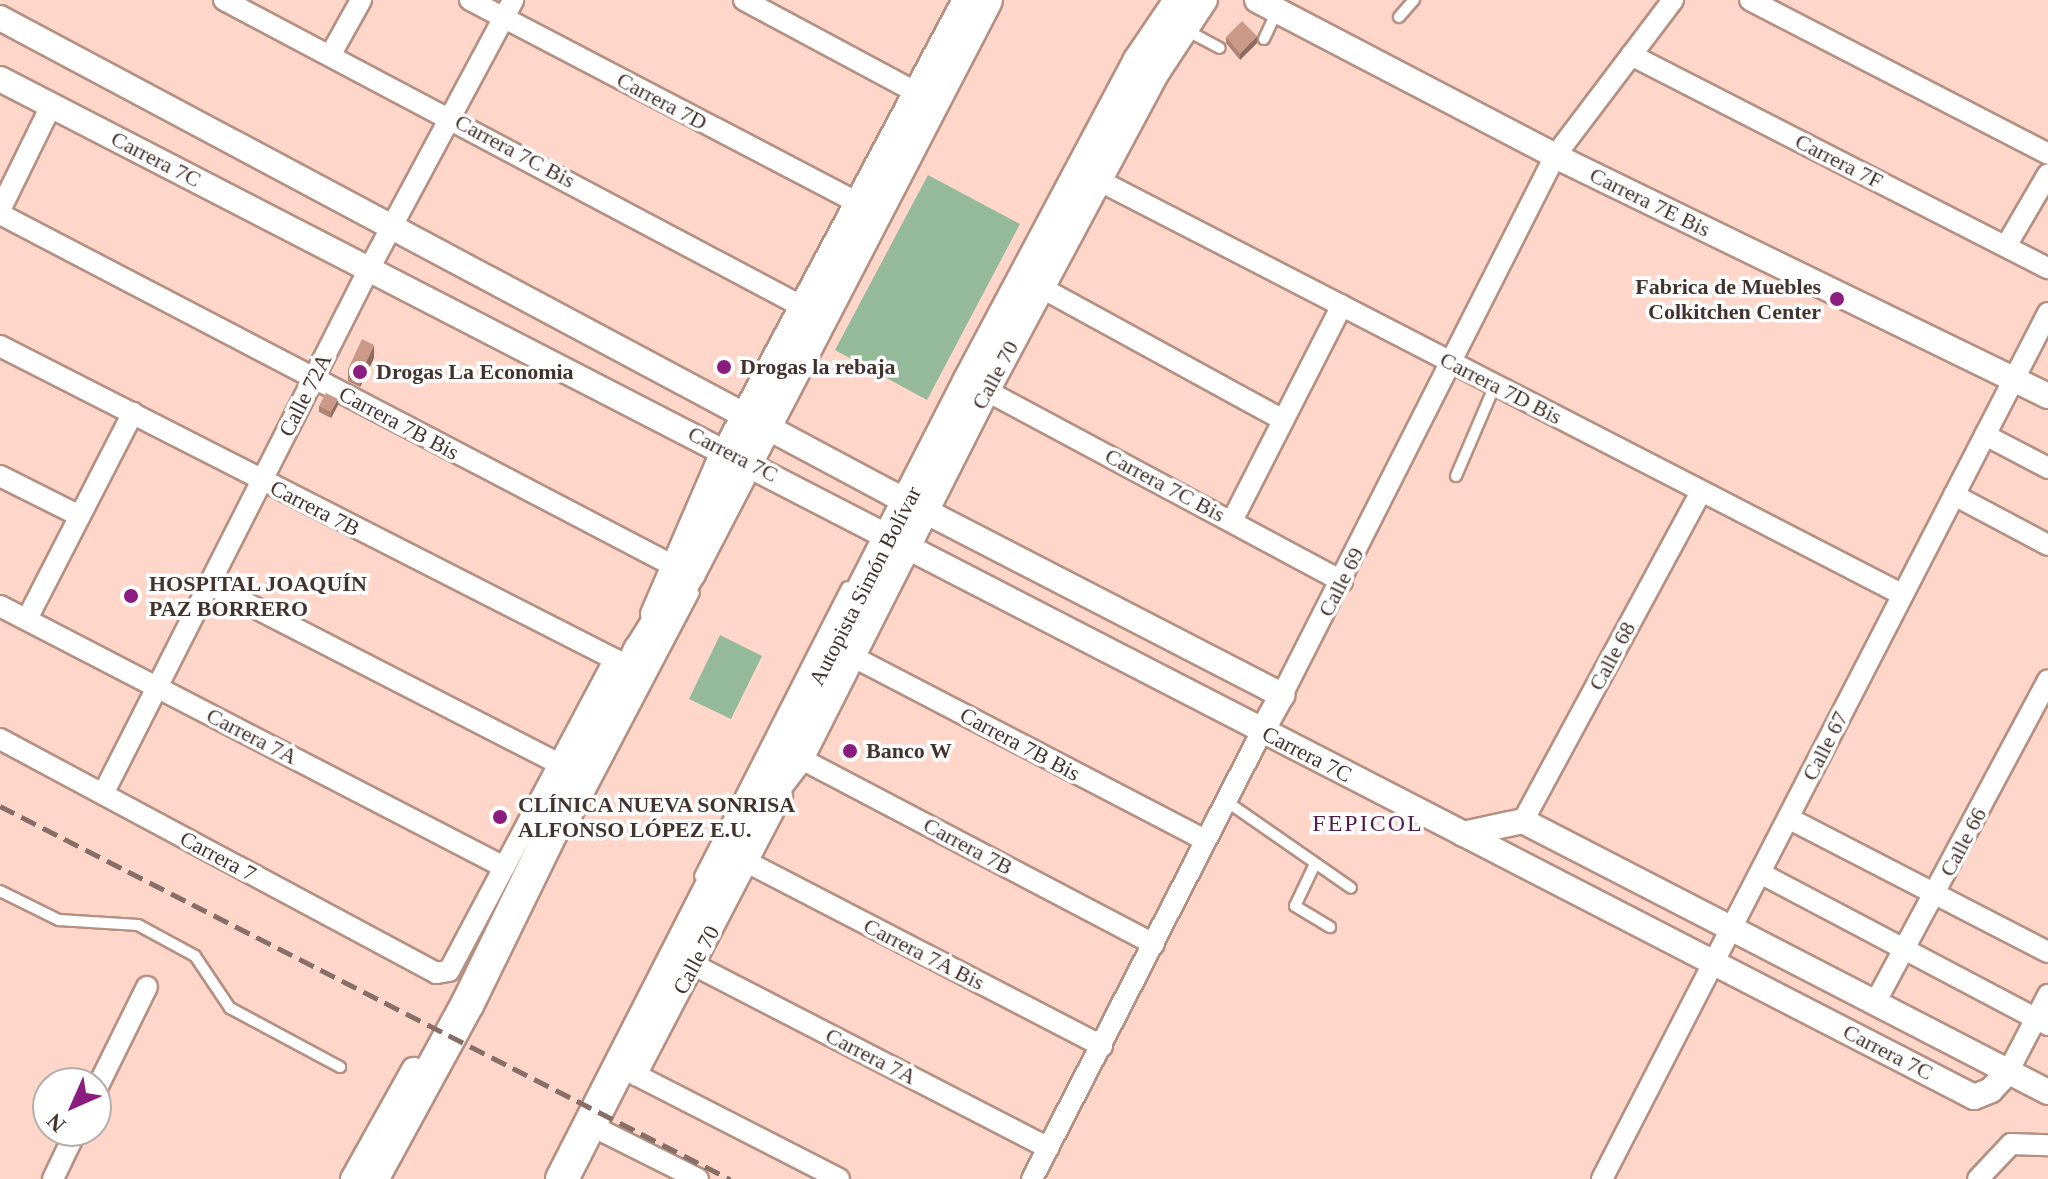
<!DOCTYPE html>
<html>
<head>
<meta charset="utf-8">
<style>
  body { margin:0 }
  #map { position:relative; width:2048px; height:1179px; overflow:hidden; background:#ffd7ca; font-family:Georgia,serif }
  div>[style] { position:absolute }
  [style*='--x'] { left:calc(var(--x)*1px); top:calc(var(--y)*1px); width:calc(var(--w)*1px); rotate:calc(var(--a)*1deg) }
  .green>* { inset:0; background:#94ba99 }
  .roads { filter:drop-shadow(2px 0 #b49083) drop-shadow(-2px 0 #b49083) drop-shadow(0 2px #b49083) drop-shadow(0 -2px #b49083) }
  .service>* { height:10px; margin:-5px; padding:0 5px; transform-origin:5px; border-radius:5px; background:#fff }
  .minor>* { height:20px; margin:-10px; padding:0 10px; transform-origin:10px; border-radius:10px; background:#fff }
  .tertiary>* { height:24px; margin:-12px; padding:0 12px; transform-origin:12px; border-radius:12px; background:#fff }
  .trunk>* { height:32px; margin:-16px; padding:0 16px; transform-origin:16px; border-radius:16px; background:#fff }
  .rail>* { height:5px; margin-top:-2.5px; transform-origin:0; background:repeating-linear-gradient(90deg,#876e66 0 16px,transparent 0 24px) }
  .wall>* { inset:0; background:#af8475 }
  .shaded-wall>* { inset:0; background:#8e6b5f }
  .building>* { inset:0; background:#cb9988 }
  .dots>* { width:22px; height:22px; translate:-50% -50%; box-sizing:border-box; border:4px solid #fff; border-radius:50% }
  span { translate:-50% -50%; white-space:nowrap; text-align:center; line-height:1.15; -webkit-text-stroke:7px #fff; paint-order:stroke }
  .street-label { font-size:22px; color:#43332e }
  .poi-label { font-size:22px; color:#43332e; font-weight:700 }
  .right { translate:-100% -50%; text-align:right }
  .left { translate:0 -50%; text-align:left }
  .neighbourhood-label { font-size:24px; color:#501c4a; letter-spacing:2px }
  .north { position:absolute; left:32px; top:1067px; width:80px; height:80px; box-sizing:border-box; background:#fff; border:2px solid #b4adab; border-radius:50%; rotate:225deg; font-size:22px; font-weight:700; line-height:32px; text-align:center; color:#43332e }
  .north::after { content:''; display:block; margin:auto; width:28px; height:36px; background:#8c1d80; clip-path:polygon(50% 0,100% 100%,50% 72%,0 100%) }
</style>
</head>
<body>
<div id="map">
  <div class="green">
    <div style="clip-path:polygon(928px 175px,1020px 224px,927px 400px,835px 350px)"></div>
    <div style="clip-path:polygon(720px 635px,762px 656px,731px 719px,689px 699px)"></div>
  </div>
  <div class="roads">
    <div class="service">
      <div style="--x:1399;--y:17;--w:23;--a:-49"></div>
      <div style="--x:1186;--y:30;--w:38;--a:28"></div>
      <div style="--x:1264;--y:39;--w:31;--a:-65"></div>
      <div style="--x:1456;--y:476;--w:99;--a:-66.8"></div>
      <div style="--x:1226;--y:801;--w:152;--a:34.8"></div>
      <div style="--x:571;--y:827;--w:264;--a:-62.3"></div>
      <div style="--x:1314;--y:866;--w:44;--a:115.4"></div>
      <div style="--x:1295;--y:906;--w:41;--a:31"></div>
      <div style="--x:700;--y:876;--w:324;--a:-63"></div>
      <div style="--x:0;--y:891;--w:66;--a:26.2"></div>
      <div style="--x:59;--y:920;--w:79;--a:3.6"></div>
      <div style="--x:138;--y:925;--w:65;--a:28.5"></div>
      <div style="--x:195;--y:956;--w:63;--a:56.1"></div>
      <div style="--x:230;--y:1008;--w:125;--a:28.2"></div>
    </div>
    <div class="minor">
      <div style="--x:224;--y:0;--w:655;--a:27.93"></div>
      <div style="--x:470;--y:0;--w:433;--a:27.6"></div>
      <div style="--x:744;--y:0;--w:193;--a:28.2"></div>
      <div style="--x:1750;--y:0;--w:335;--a:27.3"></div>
      <div style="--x:331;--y:54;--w:62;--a:-60.9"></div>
      <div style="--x:1631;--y:55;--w:468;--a:27.1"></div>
      <div style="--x:1100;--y:181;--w:903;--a:27.27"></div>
      <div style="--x:0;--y:210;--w:116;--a:-63.9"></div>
      <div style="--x:0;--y:214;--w:756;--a:27.58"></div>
      <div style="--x:2006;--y:246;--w:83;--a:-59.7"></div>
      <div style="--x:1042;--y:288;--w:275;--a:28.7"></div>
      <div style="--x:0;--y:346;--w:700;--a:27"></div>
      <div style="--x:987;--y:391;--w:403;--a:28.2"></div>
      <div style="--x:1985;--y:435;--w:71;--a:27.6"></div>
      <div style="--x:0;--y:476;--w:89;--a:26.6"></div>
      <div style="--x:1954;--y:495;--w:106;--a:28"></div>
      <div style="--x:1232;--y:521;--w:242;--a:-63"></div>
      <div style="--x:209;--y:584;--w:391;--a:27.2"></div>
      <div style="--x:0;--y:606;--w:568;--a:27.38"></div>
      <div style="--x:27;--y:619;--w:232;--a:-62.8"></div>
      <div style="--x:842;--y:651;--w:409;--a:27.5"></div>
      <div style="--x:1282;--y:695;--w:604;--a:-63.14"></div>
      <div style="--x:1555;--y:156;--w:196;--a:-52.9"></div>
      <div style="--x:0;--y:739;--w:495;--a:28.2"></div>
      <div style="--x:436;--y:973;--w:13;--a:-9"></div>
      <div style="--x:449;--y:971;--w:353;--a:-62"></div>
      <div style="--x:790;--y:753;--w:411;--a:27.7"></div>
      <div style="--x:103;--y:794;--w:589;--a:-63.13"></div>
      <div style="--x:369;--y:269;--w:305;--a:-61.8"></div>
      <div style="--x:782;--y:795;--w:316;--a:117.5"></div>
      <div style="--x:636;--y:1075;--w:228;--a:27.1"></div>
      <div style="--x:1788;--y:818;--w:292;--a:27.3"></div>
      <div style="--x:1523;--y:821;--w:374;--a:-61.6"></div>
      <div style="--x:747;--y:862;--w:400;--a:27.4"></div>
      <div style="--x:1760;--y:873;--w:326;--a:27.8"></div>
      <div style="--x:694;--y:965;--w:399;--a:27.3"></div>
      <div style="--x:1875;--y:1003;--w:366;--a:-61.8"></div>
      <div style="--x:2008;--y:1072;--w:87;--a:-62.5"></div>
      <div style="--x:96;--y:1090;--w:115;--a:-63.7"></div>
      <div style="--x:588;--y:1124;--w:123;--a:26.6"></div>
      <div style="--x:53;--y:1179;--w:53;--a:-64.4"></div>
      <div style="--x:1032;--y:1179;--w:504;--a:-62.82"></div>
      <div style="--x:1602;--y:1179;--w:974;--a:-62.75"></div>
      <div style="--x:1978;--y:1179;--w:48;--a:-46.7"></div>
      <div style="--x:2011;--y:1144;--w:37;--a:2"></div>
    </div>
    <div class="tertiary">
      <div style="--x:1257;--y:0;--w:336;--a:27.6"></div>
      <div style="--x:1555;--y:156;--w:548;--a:25.96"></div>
      <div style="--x:0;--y:18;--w:1013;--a:28.08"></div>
      <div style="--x:894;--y:495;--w:437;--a:27.3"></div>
      <div style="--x:1282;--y:695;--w:41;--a:119.1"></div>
      <div style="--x:0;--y:79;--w:2221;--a:27.28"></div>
      <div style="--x:1974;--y:1097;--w:18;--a:-22"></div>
      <div style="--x:1991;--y:1090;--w:25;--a:-47"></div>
      <div style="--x:653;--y:614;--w:161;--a:-66.6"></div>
      <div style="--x:717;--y:466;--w:528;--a:-61.98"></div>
      <div style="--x:761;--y:811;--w:66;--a:-52.4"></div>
      <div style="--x:801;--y:759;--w:412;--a:-63.2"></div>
      <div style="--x:987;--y:391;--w:361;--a:-61.9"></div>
      <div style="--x:1157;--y:73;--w:87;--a:-56.7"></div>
      <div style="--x:1463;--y:834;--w:61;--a:-12.2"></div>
      <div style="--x:1523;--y:821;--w:591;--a:27.3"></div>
      <div style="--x:353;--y:1179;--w:125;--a:-60.8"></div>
    </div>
    <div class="trunk">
      <div style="--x:372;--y:1179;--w:200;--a:-61.4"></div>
      <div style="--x:468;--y:1003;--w:392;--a:-64"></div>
      <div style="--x:640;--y:651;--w:92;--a:-57.9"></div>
      <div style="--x:689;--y:573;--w:645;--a:-62.6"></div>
      <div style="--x:562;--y:1179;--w:895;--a:-62.95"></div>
      <div style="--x:969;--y:382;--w:362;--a:-62"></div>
      <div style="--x:1139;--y:62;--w:75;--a:-55.9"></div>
    </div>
  </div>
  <div class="rail">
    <div style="--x:0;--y:806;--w:820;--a:27.07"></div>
  </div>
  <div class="wall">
    <div style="clip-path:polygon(1226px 37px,1257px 43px,1240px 60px,1226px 43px)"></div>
    <div style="clip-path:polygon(374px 358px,360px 387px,348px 381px,348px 369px)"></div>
    <div style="clip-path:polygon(338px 405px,331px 418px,319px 412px,319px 406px)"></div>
  </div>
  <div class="shaded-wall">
    <div style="clip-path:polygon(1257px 36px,1257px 43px,1240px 60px,1240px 54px)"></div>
    <div style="clip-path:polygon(374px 345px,374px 358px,360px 387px,360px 375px)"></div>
    <div style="clip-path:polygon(338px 399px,338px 405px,331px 418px,331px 412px)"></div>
  </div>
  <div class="building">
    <div style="clip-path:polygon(1242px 21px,1257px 36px,1240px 54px,1226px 37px)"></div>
    <div style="clip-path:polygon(362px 339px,374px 345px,360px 375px,348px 369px)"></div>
    <div style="clip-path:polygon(326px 393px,338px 399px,331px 412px,319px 406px)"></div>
  </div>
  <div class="dots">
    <div style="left:1837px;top:299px;background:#8c1d80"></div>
    <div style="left:724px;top:367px;background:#8c1d80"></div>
    <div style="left:360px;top:372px;background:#8c1d80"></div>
    <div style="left:131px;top:596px;background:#8c1d80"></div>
    <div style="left:850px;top:751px;background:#8c1d80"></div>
    <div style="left:500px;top:817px;background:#8c1d80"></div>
  </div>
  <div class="street-label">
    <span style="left:662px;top:101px;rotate:28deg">Carrera 7D</span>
    <span style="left:515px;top:151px;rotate:28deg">Carrera 7C Bis</span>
    <span style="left:156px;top:159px;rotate:27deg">Carrera 7C</span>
    <span style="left:1839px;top:161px;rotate:27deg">Carrera 7F</span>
    <span style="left:1650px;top:202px;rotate:26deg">Carrera 7E Bis</span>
    <span style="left:995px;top:375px;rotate:-62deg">Calle 70</span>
    <span style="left:1501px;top:388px;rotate:27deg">Carrera 7D Bis</span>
    <span style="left:305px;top:395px;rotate:-63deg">Calle 72A</span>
    <span style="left:399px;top:423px;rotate:28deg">Carrera 7B Bis</span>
    <span style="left:733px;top:454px;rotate:27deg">Carrera 7C</span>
    <span style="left:1165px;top:485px;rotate:28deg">Carrera 7C Bis</span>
    <span style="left:315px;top:508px;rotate:27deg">Carrera 7B</span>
    <span style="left:1341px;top:582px;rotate:-63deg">Calle 69</span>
    <span style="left:865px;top:586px;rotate:-63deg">Autopista Simón Bolívar</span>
    <span style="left:1612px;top:656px;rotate:-62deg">Calle 68</span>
    <span style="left:252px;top:736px;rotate:27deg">Carrera 7A</span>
    <span style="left:1020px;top:744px;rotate:28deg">Carrera 7B Bis</span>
    <span style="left:1825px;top:746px;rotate:-63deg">Calle 67</span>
    <span style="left:1307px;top:754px;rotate:27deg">Carrera 7C</span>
    <span style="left:1963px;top:842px;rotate:-62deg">Calle 66</span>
    <span style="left:968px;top:846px;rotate:28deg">Carrera 7B</span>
    <span style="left:218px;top:856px;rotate:28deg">Carrera 7</span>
    <span style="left:924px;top:954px;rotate:27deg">Carrera 7A Bis</span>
    <span style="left:696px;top:960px;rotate:-62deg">Calle 70</span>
    <span style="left:1888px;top:1052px;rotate:27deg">Carrera 7C</span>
    <span style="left:871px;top:1056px;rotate:27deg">Carrera 7A</span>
  </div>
  <div class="poi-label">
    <span class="right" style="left:1821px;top:299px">Fabrica de Muebles<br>Colkitchen Center</span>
    <span class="left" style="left:740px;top:367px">Drogas la rebaja</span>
    <span class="left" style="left:376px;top:372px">Drogas La Economia</span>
    <span class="left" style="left:149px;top:596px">HOSPITAL JOAQUÍN<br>PAZ BORRERO</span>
    <span class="left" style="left:866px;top:751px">Banco W</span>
    <span class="left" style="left:518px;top:817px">CLÍNICA NUEVA SONRISA<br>ALFONSO LÓPEZ E.U.</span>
  </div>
  <div class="neighbourhood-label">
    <span style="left:1368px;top:824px">FEPICOL</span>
  </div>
  <div class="north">N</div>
</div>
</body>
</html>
